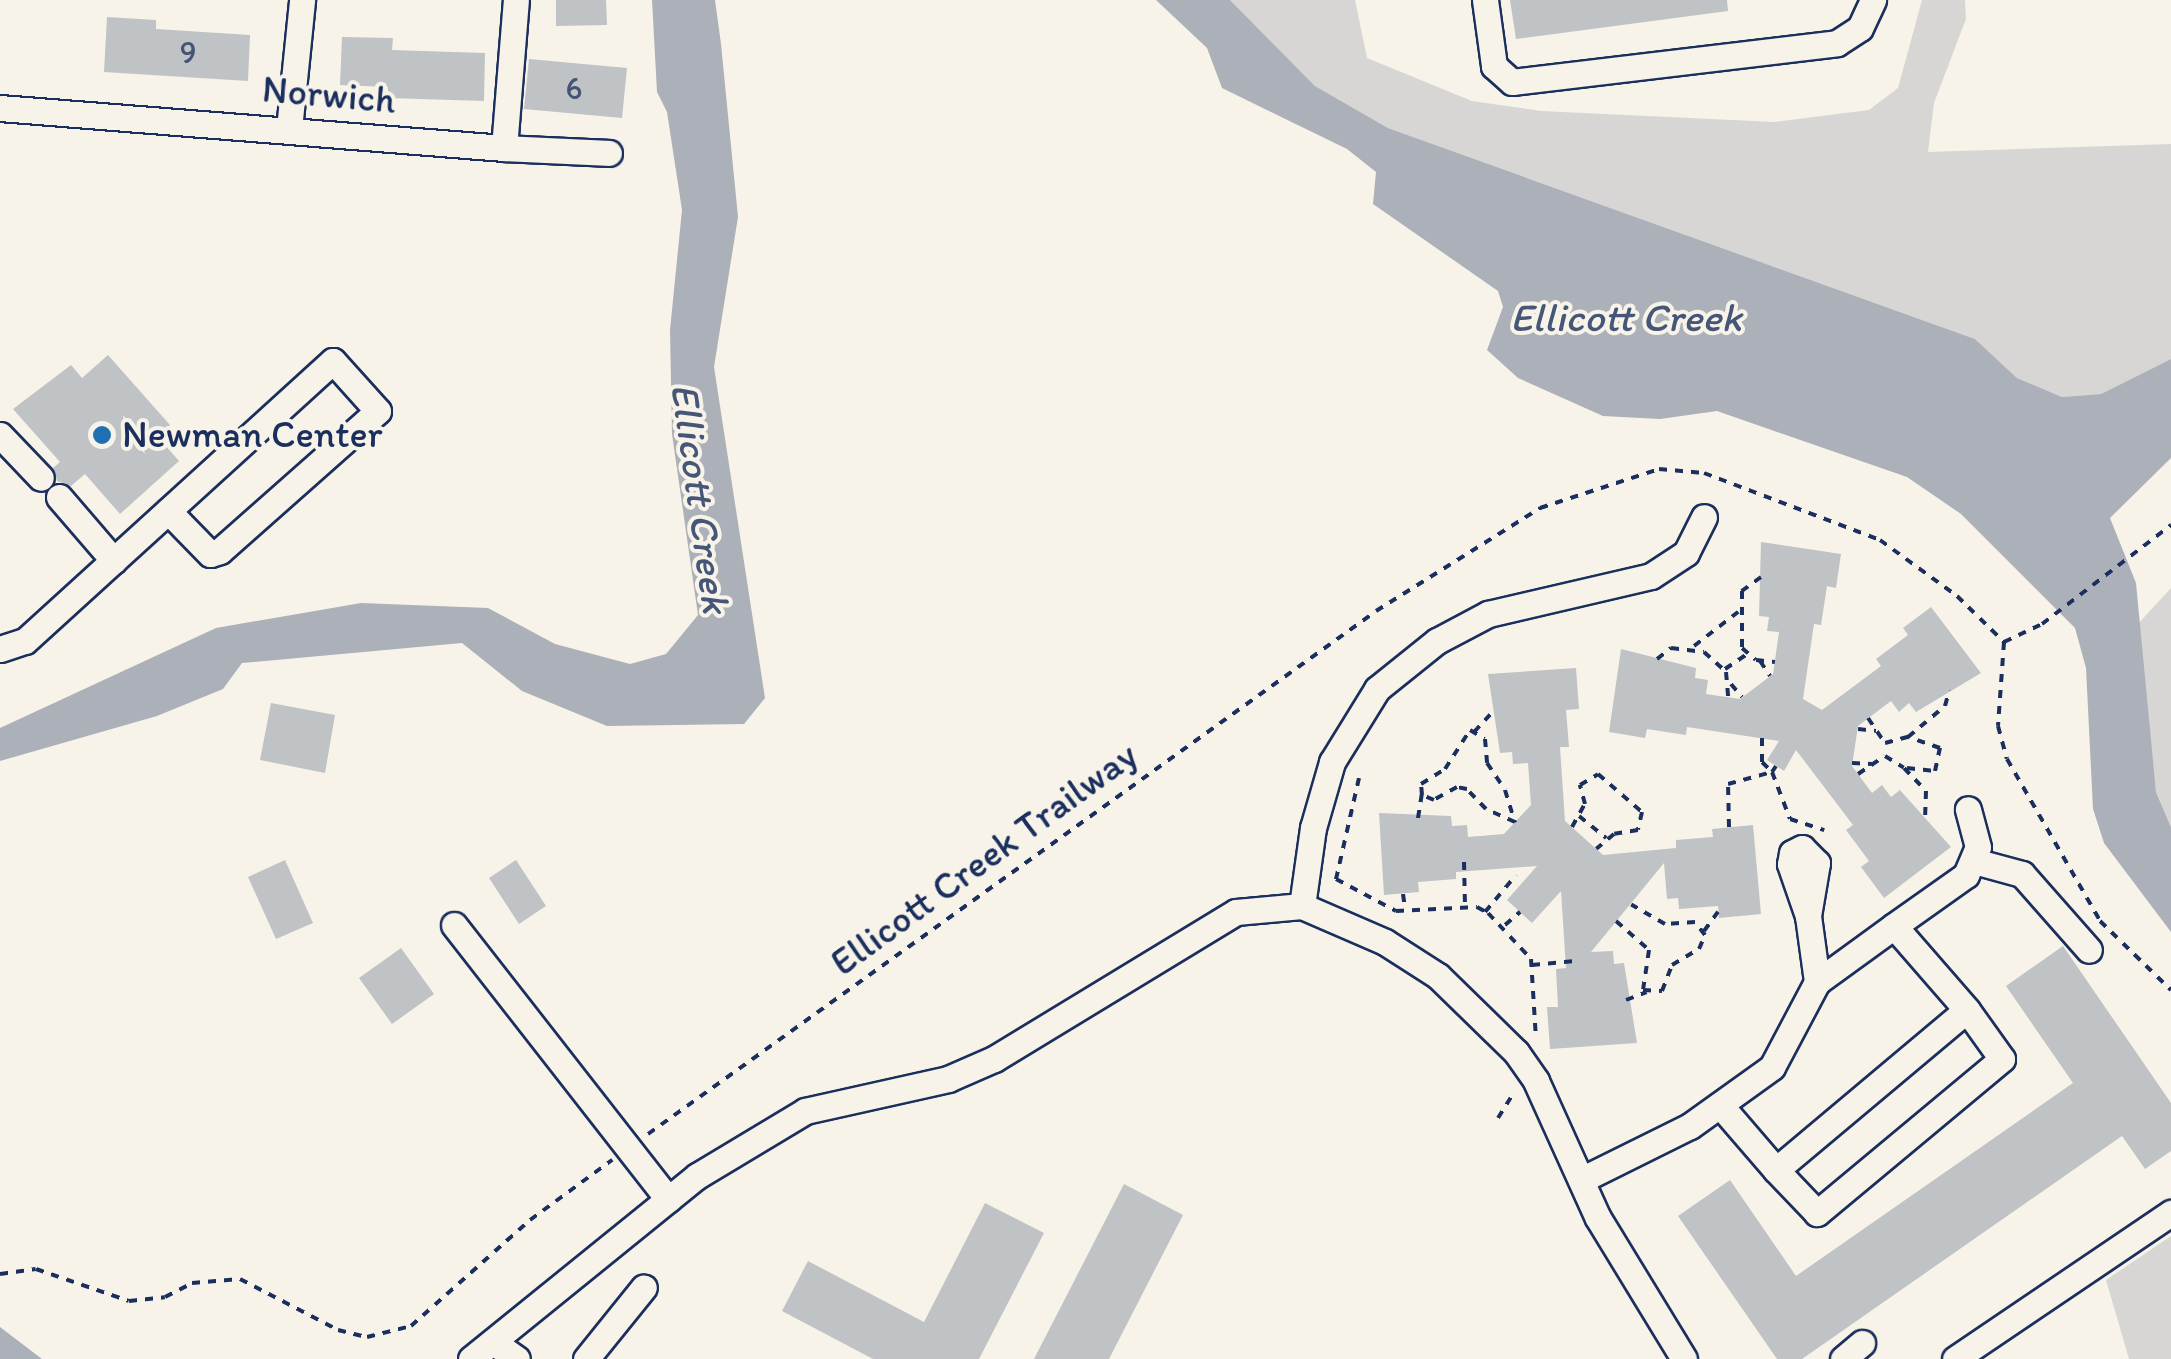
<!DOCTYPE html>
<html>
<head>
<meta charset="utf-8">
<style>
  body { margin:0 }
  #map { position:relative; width:2171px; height:1359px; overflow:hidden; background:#f7f3e8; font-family:Itim,sans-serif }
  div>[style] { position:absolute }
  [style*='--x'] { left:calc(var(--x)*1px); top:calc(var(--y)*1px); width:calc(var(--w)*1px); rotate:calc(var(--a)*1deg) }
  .green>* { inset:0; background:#d7d6d4 }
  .water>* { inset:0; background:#acb0b9 }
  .building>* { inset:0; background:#c0c3c5 }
  .path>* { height:4px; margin-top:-2px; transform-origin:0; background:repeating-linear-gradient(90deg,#1b2f5e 0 8px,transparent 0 16px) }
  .roads { filter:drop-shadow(2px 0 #1b2f5e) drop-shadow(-2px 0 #1b2f5e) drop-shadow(0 2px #1b2f5e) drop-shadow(0 -2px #1b2f5e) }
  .minor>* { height:25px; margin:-12.5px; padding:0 12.5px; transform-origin:12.5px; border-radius:12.5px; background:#f7f3e8 }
  .dots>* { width:28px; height:28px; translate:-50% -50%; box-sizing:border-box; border:5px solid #f7f3e8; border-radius:50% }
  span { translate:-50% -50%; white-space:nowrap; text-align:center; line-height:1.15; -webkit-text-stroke:8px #f7f3e8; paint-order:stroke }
  .number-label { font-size:32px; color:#445478 }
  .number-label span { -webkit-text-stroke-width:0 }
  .street-label { font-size:38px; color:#1b2f5e }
  .poi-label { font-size:38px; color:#1b2f5e }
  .left { translate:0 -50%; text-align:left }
  .water-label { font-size:40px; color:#465679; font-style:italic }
</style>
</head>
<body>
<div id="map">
  <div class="green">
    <div style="clip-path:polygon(1230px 0,1355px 0,1367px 58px,1472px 101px,1541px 111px,1775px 122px,1869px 110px,1898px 88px,1922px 0,1965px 0,1966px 19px,1934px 103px,1928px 152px,2171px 144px,2171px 359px,2101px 394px,2062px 397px,2017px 378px,1975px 339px,1388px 128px,1315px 86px)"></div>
    <div style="clip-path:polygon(2171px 588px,2171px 827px,2156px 792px,2137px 625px)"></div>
    <div style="clip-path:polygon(2171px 1236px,2171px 1359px,2129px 1359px,2106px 1280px)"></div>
  </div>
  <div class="water">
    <div style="clip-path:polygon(652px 0,715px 0,721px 44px,738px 217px,714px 367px,765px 698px,744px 724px,607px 726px,522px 691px,462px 643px,242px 663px,223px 689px,157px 716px,0 761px,0 728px,216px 628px,361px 603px,488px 608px,555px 644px,630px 664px,666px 654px,698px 615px,672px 434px,670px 330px,682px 210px,667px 112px,657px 92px)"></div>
    <div style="clip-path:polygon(1156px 0,1230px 0,1315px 86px,1388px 128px,1975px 339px,2017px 378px,2062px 397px,2101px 394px,2171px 359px,2171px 458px,2110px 518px,2136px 583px,2156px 792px,2171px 827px,2171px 932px,2104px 843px,2093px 809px,2086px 668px,2075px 628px,1961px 514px,1907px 477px,1717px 411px,1660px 419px,1603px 416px,1518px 378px,1487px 350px,1503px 307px,1498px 291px,1373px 204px,1376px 172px,1347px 149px,1222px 88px,1207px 48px)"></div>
    <div style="clip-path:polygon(0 1327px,42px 1359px,0 1359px)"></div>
  </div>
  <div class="building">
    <div style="clip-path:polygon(556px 0,606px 0,607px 25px,556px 26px)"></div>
    <div style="clip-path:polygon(1510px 0,1727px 0,1728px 11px,1516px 39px)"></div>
    <div style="clip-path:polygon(107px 17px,156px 20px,156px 29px,250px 35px,248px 81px,104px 72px)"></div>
    <div style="clip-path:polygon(342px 37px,393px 38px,392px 50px,485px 53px,484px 101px,388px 98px,388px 87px,340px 85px)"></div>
    <div style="clip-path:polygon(529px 59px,627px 68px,622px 118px,524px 109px)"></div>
    <div style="clip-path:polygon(108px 355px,170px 425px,164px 430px,173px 440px,166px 446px,179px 461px,120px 514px,85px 474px,71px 486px,57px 481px,53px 468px,60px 462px,13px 409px,71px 365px,82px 378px)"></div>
    <div style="clip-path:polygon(1761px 542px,1841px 554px,1836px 588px,1827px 586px,1821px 625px,1814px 624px,1803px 699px,1822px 710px,1881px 666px,1876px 659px,1908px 635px,1903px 628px,1931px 607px,1981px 673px,1916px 712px,1909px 703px,1899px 712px,1891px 701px,1858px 726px,1852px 766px,1872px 793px,1882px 785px,1891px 797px,1900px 790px,1951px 847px,1884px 898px,1861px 867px,1869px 861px,1846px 830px,1853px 825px,1796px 750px,1784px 771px,1767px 760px,1779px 741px,1687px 727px,1686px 735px,1647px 729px,1645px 738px,1609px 732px,1621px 649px,1696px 668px,1695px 678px,1708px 680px,1706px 694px,1740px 699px,1773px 674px,1779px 632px,1767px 631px,1769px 617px,1759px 616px)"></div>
    <div style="clip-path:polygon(1576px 668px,1579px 709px,1566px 710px,1569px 747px,1560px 747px,1565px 821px,1603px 855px,1676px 848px,1676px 840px,1713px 837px,1712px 829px,1753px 825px,1761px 914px,1719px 918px,1718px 906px,1679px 909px,1678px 898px,1667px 899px,1664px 863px,1591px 952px,1613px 951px,1614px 964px,1624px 963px,1637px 1043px,1550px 1049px,1547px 1007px,1558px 1007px,1556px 969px,1566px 968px,1561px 891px,1532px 923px,1507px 900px,1537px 866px,1456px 872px,1456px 879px,1418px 882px,1419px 892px,1384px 895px,1379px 813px,1451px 816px,1452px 826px,1467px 825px,1468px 837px,1504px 834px,1531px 805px,1528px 763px,1513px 764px,1512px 752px,1500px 753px,1488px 674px)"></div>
    <div style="clip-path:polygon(271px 703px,335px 715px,325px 773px,260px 760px)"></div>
    <div style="clip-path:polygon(285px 860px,313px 923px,276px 939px,248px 877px)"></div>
    <div style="clip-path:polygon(516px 860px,546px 906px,519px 924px,489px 878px)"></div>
    <div style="clip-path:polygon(2063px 946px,2171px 1103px,2171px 1151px,2145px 1169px,2122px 1136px,1802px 1359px,1777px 1359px,1678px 1216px,1730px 1180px,1796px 1276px,2073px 1083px,2006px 986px)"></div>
    <div style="clip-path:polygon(401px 948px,434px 994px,392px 1024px,359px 978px)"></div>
    <div style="clip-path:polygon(1124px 1184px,1183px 1215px,1109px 1359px,1034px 1359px)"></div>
    <div style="clip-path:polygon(985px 1203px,1044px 1233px,979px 1359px,873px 1359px,782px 1311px,808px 1261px,924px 1322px)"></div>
  </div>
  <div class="path">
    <div style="--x:1761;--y:577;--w:24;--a:144"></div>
    <div style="--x:1742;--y:591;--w:57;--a:90"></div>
    <div style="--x:1742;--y:648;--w:18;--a:41"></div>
    <div style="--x:1756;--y:660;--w:19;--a:6"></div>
    <div style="--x:2004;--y:642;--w:84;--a:94.1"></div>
    <div style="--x:1998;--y:726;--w:34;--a:75"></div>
    <div style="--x:2007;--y:759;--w:187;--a:60.1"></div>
    <div style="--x:2100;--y:921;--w:99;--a:44.2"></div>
    <div style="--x:1694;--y:646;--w:56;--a:-37.7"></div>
    <div style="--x:1657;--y:659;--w:18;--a:-38"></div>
    <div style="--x:1671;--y:648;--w:33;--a:7"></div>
    <div style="--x:1704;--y:652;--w:30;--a:42"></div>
    <div style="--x:1726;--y:672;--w:25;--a:85"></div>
    <div style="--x:1760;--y:661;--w:18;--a:56"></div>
    <div style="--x:1725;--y:669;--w:25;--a:-34"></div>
    <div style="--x:1731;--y:684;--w:17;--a:50"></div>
    <div style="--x:1868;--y:718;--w:30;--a:56"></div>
    <div style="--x:1885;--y:743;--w:24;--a:-15"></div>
    <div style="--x:1908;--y:737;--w:48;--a:-40"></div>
    <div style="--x:1945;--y:706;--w:16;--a:-75"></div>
    <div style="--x:1858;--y:729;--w:18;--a:6"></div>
    <div style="--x:1470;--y:730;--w:17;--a:31"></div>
    <div style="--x:1485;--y:739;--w:24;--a:85"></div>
    <div style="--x:1487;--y:763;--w:32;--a:56"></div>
    <div style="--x:1505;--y:790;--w:34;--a:73"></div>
    <div style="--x:1515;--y:822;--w:32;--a:-156"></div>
    <div style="--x:1486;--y:809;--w:28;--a:-134"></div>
    <div style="--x:1467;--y:789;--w:10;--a:-169"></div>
    <div style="--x:1457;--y:787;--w:26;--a:151"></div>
    <div style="--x:1434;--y:800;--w:13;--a:-157"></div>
    <div style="--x:1422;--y:795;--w:11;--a:-95"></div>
    <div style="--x:1421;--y:784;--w:28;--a:-32"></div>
    <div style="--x:1445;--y:769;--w:46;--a:-57.3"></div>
    <div style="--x:1474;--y:732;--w:25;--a:-47"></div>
    <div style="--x:1762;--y:738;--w:24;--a:90"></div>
    <div style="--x:1762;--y:762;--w:14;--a:45"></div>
    <div style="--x:1772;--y:772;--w:7;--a:-56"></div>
    <div style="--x:1852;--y:763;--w:20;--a:3"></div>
    <div style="--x:1907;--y:768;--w:28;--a:6"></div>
    <div style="--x:1935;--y:771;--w:24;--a:-78"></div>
    <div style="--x:1940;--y:748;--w:34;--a:-161"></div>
    <div style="--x:1858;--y:774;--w:32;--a:-34"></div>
    <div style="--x:1885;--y:756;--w:22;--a:32"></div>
    <div style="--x:1904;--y:768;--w:32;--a:46"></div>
    <div style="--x:1926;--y:791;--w:29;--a:92"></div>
    <div style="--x:1359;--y:778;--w:104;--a:102.8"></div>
    <div style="--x:1336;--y:879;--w:68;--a:28.1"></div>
    <div style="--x:1396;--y:911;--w:81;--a:-2.8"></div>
    <div style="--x:1477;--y:907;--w:13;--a:29"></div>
    <div style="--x:1488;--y:913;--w:63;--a:46.9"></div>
    <div style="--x:1531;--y:959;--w:80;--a:86.4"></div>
    <div style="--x:1579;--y:816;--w:35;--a:39"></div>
    <div style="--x:1418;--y:818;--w:26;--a:-81"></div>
    <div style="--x:1572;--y:827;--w:26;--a:-61"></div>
    <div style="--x:1585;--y:804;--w:20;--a:-105"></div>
    <div style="--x:1580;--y:785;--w:21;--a:-31"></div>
    <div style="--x:1598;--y:774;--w:58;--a:40.8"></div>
    <div style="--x:1642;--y:812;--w:18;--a:103"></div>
    <div style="--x:1638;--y:830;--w:24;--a:171"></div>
    <div style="--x:1614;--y:834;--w:23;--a:140"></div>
    <div style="--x:1729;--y:827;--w:43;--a:-91.3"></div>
    <div style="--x:1728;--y:784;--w:46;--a:-15.3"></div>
    <div style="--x:1772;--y:772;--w:50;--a:69"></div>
    <div style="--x:1790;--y:819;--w:36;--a:18"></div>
    <div style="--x:1464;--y:862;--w:45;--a:88.7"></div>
    <div style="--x:1403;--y:894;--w:15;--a:82"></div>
    <div style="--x:1485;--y:912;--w:48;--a:-50"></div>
    <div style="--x:1616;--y:921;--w:44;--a:41.3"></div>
    <div style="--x:1649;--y:950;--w:40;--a:98.5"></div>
    <div style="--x:1643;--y:990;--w:19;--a:3"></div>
    <div style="--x:1662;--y:991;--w:28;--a:-69"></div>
    <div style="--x:1672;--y:965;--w:31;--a:-31"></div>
    <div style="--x:1699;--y:949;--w:15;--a:-67"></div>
    <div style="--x:1705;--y:935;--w:16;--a:-128"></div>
    <div style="--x:1695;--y:922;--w:30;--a:176"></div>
    <div style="--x:1665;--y:924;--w:39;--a:-150"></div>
    <div style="--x:1505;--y:925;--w:20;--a:-41"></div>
    <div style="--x:1704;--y:931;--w:24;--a:-54"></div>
    <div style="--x:1532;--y:965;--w:43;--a:-5.3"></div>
    <div style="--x:1626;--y:1000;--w:22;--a:-21"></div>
    <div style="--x:1498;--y:1118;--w:31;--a:-58"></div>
    <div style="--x:648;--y:1134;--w:896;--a:-35.69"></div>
    <div style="--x:1376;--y:611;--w:194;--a:-32.1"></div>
    <div style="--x:1540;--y:508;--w:125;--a:-18.1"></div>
    <div style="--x:1659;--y:469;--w:45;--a:5.1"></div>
    <div style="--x:1704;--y:473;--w:188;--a:20.8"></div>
    <div style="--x:1880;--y:540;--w:95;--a:36"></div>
    <div style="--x:1957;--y:596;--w:66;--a:44.4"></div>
    <div style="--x:2004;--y:642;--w:42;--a:-25.3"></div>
    <div style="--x:2042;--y:624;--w:163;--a:-37.5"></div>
    <div style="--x:0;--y:1274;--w:36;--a:-8"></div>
    <div style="--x:36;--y:1269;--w:98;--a:19"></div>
    <div style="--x:129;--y:1301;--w:36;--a:-6"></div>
    <div style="--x:165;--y:1297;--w:30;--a:-27"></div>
    <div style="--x:192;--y:1283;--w:48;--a:-4.8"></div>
    <div style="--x:240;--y:1279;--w:110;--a:27.5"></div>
    <div style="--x:338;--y:1330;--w:30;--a:14"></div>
    <div style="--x:367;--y:1337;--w:45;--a:-14"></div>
    <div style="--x:411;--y:1326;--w:159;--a:-41.7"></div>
    <div style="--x:530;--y:1220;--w:102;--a:-36.2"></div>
  </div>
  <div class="roads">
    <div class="minor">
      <div style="--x:1485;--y:0;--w:67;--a:82.2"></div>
      <div style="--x:1494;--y:66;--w:24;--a:42"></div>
      <div style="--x:1512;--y:82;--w:327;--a:-6.8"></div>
      <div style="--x:1837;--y:43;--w:27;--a:-33"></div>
      <div style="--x:1860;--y:28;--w:31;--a:-65"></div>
      <div style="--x:0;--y:108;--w:506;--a:4.54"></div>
      <div style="--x:504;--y:148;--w:148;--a:-85.4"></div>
      <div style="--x:289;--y:129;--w:130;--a:-84.2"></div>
      <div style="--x:504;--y:148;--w:105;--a:2.7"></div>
      <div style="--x:0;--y:435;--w:59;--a:46.4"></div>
      <div style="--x:59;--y:497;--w:84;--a:49.3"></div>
      <div style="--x:0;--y:649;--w:26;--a:-18"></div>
      <div style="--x:25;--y:641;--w:416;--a:-42.3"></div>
      <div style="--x:333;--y:361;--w:67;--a:48"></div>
      <div style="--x:378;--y:411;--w:211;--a:138.5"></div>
      <div style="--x:220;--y:551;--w:10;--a:163"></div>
      <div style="--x:210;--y:554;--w:60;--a:-134.3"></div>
      <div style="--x:1974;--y:861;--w:50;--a:15.2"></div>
      <div style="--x:2022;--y:874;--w:101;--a:48.6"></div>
      <div style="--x:1302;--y:906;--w:79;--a:-82"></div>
      <div style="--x:1313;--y:828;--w:69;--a:-73.9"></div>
      <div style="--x:1332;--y:762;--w:86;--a:-58.3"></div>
      <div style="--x:1377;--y:689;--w:77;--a:-38.7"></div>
      <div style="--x:1437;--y:641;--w:58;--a:-27.9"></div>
      <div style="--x:1488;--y:614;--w:167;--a:-13.1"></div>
      <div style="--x:1651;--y:576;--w:42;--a:-33.3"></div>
      <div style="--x:1686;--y:553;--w:40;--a:-63.4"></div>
      <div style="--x:1808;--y:916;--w:54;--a:-80.4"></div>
      <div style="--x:1817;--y:863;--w:21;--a:-135"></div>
      <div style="--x:1802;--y:848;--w:11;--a:153"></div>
      <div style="--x:1792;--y:853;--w:11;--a:100"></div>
      <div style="--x:1790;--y:864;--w:55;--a:70.9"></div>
      <div style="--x:1808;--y:916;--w:67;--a:82.2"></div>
      <div style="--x:454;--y:925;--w:348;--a:52"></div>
      <div style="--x:1894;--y:926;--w:88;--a:-35.3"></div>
      <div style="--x:1966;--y:875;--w:30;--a:-67"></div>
      <div style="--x:1978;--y:847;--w:39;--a:-105"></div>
      <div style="--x:1720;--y:1105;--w:86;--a:49.3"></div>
      <div style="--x:1776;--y:1170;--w:249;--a:-40"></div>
      <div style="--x:1967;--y:1010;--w:60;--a:54.5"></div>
      <div style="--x:2002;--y:1059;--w:241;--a:140.2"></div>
      <div style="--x:1817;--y:1213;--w:59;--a:-133.6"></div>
      <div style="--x:1583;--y:1179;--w:119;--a:-26.4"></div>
      <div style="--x:1690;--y:1126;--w:101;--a:-35.7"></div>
      <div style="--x:1772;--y:1067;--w:96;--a:-62.1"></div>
      <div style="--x:1817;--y:982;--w:95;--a:-36"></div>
      <div style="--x:1894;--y:926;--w:111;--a:49"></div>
      <div style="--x:493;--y:1342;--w:29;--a:35"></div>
      <div style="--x:471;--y:1359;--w:291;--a:-39"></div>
      <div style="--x:697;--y:1176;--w:126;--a:-31"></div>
      <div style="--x:805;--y:1111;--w:147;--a:-12.6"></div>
      <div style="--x:948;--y:1079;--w:50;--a:-23.5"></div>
      <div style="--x:994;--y:1059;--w:283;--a:-31.3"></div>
      <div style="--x:1236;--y:912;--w:66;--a:-5.2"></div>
      <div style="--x:1302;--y:906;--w:90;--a:23.4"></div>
      <div style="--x:1385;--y:942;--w:63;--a:32.7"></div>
      <div style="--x:1438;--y:976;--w:109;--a:44.3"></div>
      <div style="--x:1516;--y:1052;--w:35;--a:55"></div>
      <div style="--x:1536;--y:1081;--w:150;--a:65.7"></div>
      <div style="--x:1598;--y:1218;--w:165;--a:58.6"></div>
      <div style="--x:586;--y:1359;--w:92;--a:-51.1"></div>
      <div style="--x:1843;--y:1359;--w:25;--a:-40"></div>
      <div style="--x:1955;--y:1359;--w:261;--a:-34.1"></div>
    </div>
  </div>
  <div class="dots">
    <div style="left:102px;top:435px;background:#1f6fb2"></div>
  </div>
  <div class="number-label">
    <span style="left:188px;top:52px">9</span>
    <span style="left:574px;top:88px">6</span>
  </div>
  <div class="street-label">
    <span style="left:329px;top:95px;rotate:5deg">Norwich</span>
    <span style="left:984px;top:859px;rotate:-36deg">Ellicott Creek Trailway</span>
  </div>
  <div class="poi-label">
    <span class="left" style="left:122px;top:435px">Newman Center</span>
  </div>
  <div class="water-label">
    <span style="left:1626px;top:317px">Ellicott Creek</span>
    <span style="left:701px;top:498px;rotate:82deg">Ellicott Creek</span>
  </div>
</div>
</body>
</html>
